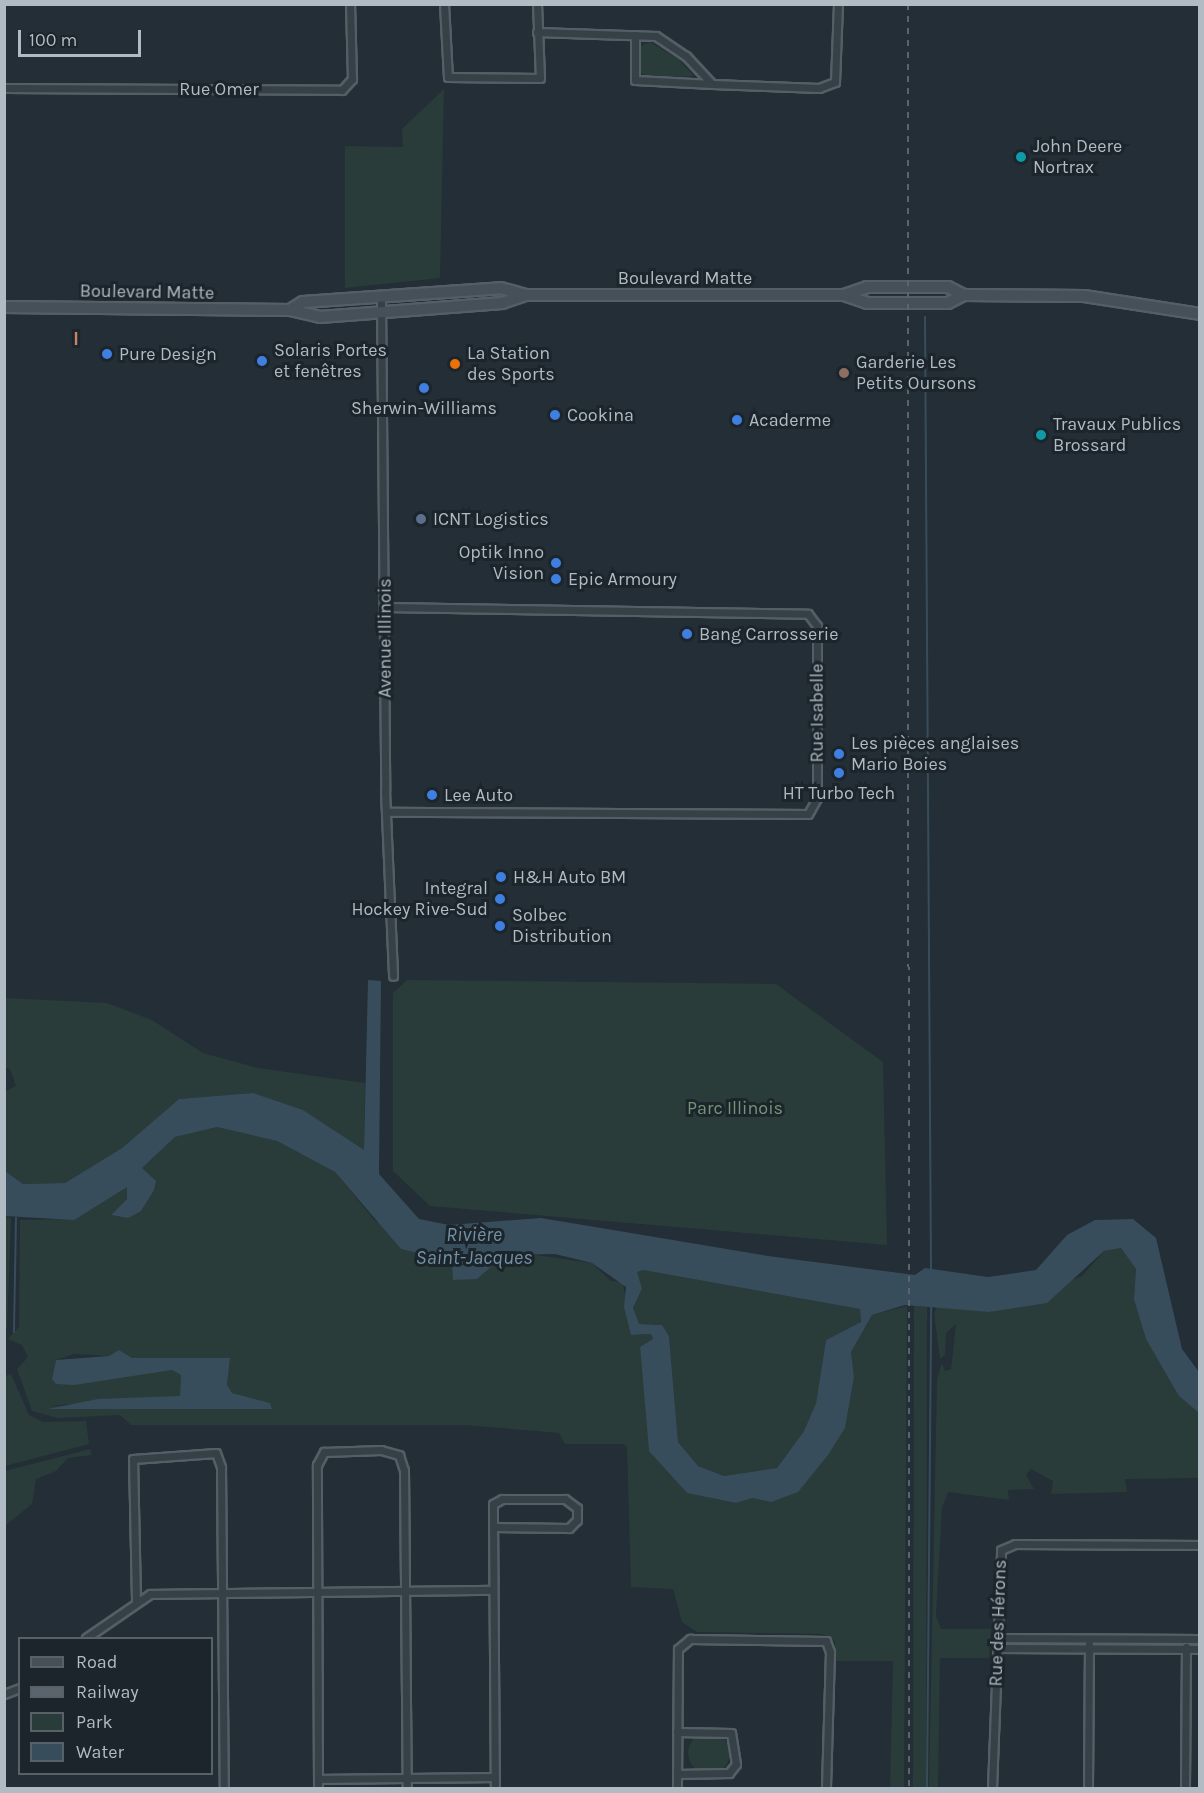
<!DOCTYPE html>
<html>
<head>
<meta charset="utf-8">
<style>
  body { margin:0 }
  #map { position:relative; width:1204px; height:1793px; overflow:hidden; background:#232e36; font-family:Karla,sans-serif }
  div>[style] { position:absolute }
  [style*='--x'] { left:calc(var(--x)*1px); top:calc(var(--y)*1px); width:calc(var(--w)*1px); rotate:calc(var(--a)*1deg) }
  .green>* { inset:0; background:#293c39 }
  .round { border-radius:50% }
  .water>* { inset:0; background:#384d5b }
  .stream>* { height:2px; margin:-1px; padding:0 1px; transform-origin:1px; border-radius:1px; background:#384d5b }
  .roads { filter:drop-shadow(2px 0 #545e64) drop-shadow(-2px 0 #545e64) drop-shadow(0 2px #545e64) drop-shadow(0 -2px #545e64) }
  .minor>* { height:7px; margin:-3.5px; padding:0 3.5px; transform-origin:3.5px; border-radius:3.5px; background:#364047 }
  .secondary>* { height:10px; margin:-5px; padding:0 5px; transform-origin:5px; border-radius:5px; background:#455059 }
  .rail>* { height:2px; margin-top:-1px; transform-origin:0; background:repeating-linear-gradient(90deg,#59646d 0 6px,transparent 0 12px) }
  .dots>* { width:16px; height:16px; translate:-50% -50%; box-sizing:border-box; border:3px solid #1c252b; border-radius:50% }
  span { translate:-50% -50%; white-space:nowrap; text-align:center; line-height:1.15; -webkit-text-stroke:6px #1c252b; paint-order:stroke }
  .street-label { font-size:18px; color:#b1bbc3 }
  .poi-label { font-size:18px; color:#b1bbc3 }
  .left { translate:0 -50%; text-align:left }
  .right { translate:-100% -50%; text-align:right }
  .park-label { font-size:18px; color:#729675 }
  .neighbourhood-label { font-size:20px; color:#c88267; font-weight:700 }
  .water-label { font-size:20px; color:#7490a4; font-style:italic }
  .frame { position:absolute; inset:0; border:6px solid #b1bbc3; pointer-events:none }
  .legend { position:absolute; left:18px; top:1637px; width:195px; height:138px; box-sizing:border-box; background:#1c252b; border:2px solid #586168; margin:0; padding:8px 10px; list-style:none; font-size:18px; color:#b1bbc3 }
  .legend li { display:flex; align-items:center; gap:12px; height:30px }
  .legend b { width:30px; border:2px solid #586168 }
  .scale { position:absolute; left:18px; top:30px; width:123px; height:27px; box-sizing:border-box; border:3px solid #b1bbc3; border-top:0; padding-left:8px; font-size:18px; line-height:21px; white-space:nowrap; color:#b1bbc3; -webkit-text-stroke:4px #1c252b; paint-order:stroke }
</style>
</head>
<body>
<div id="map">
  <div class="green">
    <div style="clip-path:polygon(650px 42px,678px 59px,694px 76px,650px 78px,641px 73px,641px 46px)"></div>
    <div style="clip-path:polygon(444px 89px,440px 278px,345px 288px,345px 146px,403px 147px,402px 129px)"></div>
    <div style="clip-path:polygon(407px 980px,776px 984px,883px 1062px,887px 1245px,430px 1206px,393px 1171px,393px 993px)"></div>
    <div style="clip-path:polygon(5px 998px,107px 1003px,152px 1020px,203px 1053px,258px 1068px,365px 1083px,364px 1151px,303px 1110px,253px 1093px,179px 1099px,122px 1148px,65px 1183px,23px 1184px,5px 1171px,4px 1092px,16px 1086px,10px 1069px,5px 1068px)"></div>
    <div style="clip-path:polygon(evenodd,217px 1127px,277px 1141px,335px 1172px,375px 1221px,477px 1279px,505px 1255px,522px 1253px,592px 1263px,611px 1281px,623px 1282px,631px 1335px,651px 1334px,653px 1340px,640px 1347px,649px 1450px,687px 1493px,736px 1503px,751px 1498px,771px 1502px,845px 1428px,854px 1377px,851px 1352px,872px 1315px,907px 1306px,904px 1788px,890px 1788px,893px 1661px,836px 1661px,835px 1641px,822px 1634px,697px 1632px,682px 1622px,673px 1589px,631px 1587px,627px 1447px,623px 1444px,565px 1444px,559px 1433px,465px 1425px,131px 1425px,120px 1415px,57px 1418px,32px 1411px,17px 1369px,28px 1357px,22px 1345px,8px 1339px,19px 1327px,20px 1220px,74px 1219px,127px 1186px,127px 1199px,111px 1215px,128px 1218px,150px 1175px,142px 1168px,175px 1137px,217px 1127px,119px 1350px,132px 1358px,230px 1358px,227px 1385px,232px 1393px,270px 1403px,49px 1406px,180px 1396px,181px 1375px,172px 1370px,52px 1379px,56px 1360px,74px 1354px,109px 1356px,119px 1350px)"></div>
    <div style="clip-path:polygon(4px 1216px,11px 1218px,7px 1329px,4px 1328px)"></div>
    <div style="clip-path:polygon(1121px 1248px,1136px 1269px,1134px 1299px,1165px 1367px,1179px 1396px,1199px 1413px,1199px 1478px,1125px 1479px,1127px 1492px,1051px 1494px,1053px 1481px,1031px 1469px,1026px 1475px,1034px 1489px,1008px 1490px,1009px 1500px,948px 1492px,942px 1508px,936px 1616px,941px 1629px,991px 1629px,989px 1658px,940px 1658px,938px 1788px,929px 1788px,937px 1379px,942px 1363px,945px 1371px,951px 1369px,956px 1324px,946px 1333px,945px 1355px,940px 1359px,934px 1313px,937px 1307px,989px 1312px,1082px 1276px,1104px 1251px)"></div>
    <div style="clip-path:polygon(643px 1270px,860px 1309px,861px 1322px,826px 1340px,816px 1403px,804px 1431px,777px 1468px,724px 1476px,698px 1466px,678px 1442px,669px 1336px,662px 1325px,638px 1324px,633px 1308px,642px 1290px,636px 1272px)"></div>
    <div style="clip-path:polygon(914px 1305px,927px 1307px,926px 1788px,913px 1788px)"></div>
    <div style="clip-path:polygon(11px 1374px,29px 1415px,43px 1422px,86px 1421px,89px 1444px,5px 1466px,5px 1376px)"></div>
    <div style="clip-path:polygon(90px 1449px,92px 1455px,68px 1458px,56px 1471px,36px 1479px,32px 1504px,5px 1526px,5px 1471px)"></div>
    <div class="round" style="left:688px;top:1732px;width:42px;height:42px"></div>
  </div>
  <div class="water">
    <div style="clip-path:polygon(evenodd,368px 980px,381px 981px,379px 1174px,419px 1219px,449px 1225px,541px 1218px,768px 1256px,915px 1275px,925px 1268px,988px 1277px,1036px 1270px,1067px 1235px,1095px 1220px,1133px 1219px,1156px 1238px,1182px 1349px,1199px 1372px,1199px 1413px,1179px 1396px,1146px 1339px,1134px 1299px,1136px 1269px,1121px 1248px,1104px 1251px,1047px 1303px,989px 1312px,905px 1305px,872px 1315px,851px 1352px,854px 1377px,845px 1428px,828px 1455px,798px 1492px,771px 1502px,752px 1498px,736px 1503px,687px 1493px,649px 1451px,640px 1347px,653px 1339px,651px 1334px,631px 1335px,624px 1307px,626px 1287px,592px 1263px,555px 1254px,505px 1255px,477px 1279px,453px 1280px,452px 1261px,401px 1249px,335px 1172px,277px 1141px,217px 1127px,175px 1137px,142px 1168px,156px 1181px,154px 1190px,141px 1211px,128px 1218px,111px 1215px,127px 1199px,127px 1187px,74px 1220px,5px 1216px,5px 1171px,23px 1184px,65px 1183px,122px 1148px,179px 1099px,253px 1093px,303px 1110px,364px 1150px,368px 980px,643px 1270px,860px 1309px,861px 1322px,826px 1340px,816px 1403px,804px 1431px,777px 1468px,724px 1476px,698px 1466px,678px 1442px,669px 1336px,662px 1325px,639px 1324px,633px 1308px,642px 1289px,637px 1272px,643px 1270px)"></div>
    <div style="clip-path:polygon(119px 1350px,132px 1358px,230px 1358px,227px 1385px,232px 1393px,270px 1403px,272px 1409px,48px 1409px,98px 1399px,180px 1396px,181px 1375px,172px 1370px,74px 1385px,56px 1384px,52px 1379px,56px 1360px,109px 1356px)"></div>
  </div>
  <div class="stream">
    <div style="--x:925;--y:317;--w:954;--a:89.64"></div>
    <div style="--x:14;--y:1332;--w:114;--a:-89"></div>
    <div style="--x:927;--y:1788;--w:485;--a:-89.5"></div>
  </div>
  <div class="roads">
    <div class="minor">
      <div style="--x:444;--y:4;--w:73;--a:86.9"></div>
      <div style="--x:448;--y:77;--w:92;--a:0.6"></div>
      <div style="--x:540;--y:78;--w:74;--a:-92.3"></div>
      <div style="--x:537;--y:32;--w:119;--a:1.9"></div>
      <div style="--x:656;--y:36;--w:36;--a:34"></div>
      <div style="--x:686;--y:56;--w:38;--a:47"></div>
      <div style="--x:712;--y:84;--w:107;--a:2.1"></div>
      <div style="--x:819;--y:88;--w:17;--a:-21"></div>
      <div style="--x:835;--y:82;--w:78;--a:-87.8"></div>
      <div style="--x:635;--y:35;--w:45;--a:90"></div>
      <div style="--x:635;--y:80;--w:77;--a:3"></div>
      <div style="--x:4;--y:88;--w:338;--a:0.3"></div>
      <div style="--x:342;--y:90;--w:15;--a:-48"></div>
      <div style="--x:352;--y:79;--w:75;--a:-91.5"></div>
      <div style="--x:381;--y:299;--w:492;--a:89.5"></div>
      <div style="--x:385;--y:791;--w:185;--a:87.5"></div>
      <div style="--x:385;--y:607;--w:423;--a:0.9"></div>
      <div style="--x:808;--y:614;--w:15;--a:53"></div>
      <div style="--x:817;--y:626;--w:172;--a:90"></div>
      <div style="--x:817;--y:798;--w:18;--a:119"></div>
      <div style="--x:808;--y:814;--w:421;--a:-179.7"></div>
      <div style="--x:493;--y:1527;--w:76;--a:0.8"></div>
      <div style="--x:569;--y:1528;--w:11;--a:-45"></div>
      <div style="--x:577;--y:1520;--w:12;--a:-90"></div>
      <div style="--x:577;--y:1508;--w:15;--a:-143"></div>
      <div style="--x:565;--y:1499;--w:63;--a:180"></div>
      <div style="--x:502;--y:1499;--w:10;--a:151"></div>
      <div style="--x:493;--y:1504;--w:11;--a:90"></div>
      <div style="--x:493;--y:1515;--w:273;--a:89.6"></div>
      <div style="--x:136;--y:1600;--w:141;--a:-91.2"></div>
      <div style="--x:133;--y:1459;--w:83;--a:-4.1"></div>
      <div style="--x:216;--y:1453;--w:15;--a:70"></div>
      <div style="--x:221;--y:1467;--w:321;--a:89.5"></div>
      <div style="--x:86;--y:1638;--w:78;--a:-34.5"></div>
      <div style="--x:150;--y:1594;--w:343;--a:-0.7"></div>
      <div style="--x:997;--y:1638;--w:203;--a:0.3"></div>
      <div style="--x:997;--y:1648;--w:203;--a:0.3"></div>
      <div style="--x:4;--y:1694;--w:17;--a:-21"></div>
      <div style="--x:677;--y:1774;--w:52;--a:-1.1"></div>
      <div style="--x:729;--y:1773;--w:11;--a:-52"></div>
      <div style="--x:736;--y:1764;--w:31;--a:-99"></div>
      <div style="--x:731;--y:1733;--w:54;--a:-178.9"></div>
      <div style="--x:318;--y:1779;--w:177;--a:-0.6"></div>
      <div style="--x:318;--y:1788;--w:323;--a:-90.2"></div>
      <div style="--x:317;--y:1465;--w:15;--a:-62"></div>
      <div style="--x:324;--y:1452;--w:57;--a:-2"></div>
      <div style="--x:381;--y:1450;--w:19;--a:16"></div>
      <div style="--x:399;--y:1455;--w:16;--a:72"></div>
      <div style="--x:404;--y:1470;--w:318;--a:89.5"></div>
      <div style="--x:677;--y:1788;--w:139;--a:-89.6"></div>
      <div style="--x:678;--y:1649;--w:16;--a:-40"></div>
      <div style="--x:690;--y:1639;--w:136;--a:0.8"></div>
      <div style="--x:826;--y:1641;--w:12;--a:70"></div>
      <div style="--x:830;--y:1652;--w:136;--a:91.7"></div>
      <div style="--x:992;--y:1788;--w:238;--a:-87.8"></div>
      <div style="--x:1001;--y:1550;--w:15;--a:-23"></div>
      <div style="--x:1015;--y:1544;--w:185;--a:0.3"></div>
      <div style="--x:1088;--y:1788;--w:144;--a:-89.6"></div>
      <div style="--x:1185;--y:1788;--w:141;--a:-89.6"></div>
    </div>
    <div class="secondary">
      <div style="--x:844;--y:295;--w:24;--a:19"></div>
      <div style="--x:867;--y:303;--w:81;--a:0"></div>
      <div style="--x:948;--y:303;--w:18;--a:-27"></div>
      <div style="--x:964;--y:295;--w:120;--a:0.5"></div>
      <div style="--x:1084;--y:296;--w:117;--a:8.8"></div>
      <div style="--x:4;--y:307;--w:286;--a:0.6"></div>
      <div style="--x:290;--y:310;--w:31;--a:13"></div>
      <div style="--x:320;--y:317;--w:183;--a:-4.4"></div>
      <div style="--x:502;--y:303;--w:24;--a:-19"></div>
      <div style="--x:290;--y:310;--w:15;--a:-32"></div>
      <div style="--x:303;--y:302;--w:198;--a:-4"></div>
      <div style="--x:501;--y:288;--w:25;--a:16"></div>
      <div style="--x:525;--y:295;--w:319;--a:0"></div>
      <div style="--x:844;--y:295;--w:24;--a:-19"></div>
      <div style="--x:867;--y:287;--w:81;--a:0"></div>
      <div style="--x:948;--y:287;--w:18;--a:27"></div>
    </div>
  </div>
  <div class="rail">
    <div style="--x:908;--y:4;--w:1784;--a:89.97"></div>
  </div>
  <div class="dots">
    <div style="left:1021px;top:157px;background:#0f9aa8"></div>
    <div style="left:107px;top:354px;background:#3f7fe0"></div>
    <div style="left:262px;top:361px;background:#3f7fe0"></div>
    <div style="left:455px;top:364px;background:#e8710a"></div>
    <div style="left:844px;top:373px;background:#8d6e63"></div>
    <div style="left:424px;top:388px;background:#3f7fe0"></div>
    <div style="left:555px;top:415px;background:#3f7fe0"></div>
    <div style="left:737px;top:420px;background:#3f7fe0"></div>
    <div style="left:1041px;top:435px;background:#0f9aa8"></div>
    <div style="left:421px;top:519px;background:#5c6f8a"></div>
    <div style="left:556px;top:563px;background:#3f7fe0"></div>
    <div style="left:556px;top:579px;background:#3f7fe0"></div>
    <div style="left:687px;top:634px;background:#3f7fe0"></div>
    <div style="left:839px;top:754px;background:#3f7fe0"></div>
    <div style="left:839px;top:773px;background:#3f7fe0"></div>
    <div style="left:432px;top:795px;background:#3f7fe0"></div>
    <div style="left:501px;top:877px;background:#3f7fe0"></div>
    <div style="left:500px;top:899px;background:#3f7fe0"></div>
    <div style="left:500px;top:926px;background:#3f7fe0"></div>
  </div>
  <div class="street-label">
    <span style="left:219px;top:89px">Rue Omer</span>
    <span style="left:685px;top:278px">Boulevard Matte</span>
    <span style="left:147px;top:292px;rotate:1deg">Boulevard Matte</span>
    <span style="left:385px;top:638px;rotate:-90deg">Avenue Illinois</span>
    <span style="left:817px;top:713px;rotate:-90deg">Rue Isabelle</span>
    <span style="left:998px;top:1623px;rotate:-88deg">Rue des Hérons</span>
  </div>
  <div class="poi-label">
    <span class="left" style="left:1033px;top:157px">John Deere<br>Nortrax</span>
    <span class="left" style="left:274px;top:361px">Solaris Portes<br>et fenêtres</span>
    <span class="left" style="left:119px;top:354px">Pure Design</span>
    <span class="left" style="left:467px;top:364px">La Station<br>des Sports</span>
    <span class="left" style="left:856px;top:373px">Garderie Les<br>Petits Oursons</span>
    <span style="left:424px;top:408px">Sherwin-Williams</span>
    <span class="left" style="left:567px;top:415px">Cookina</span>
    <span class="left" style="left:749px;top:420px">Acaderme</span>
    <span class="left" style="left:1053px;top:435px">Travaux Publics<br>Brossard</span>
    <span class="left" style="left:433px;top:519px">ICNT Logistics</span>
    <span class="right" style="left:544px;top:563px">Optik Inno<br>Vision</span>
    <span class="left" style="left:568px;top:579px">Epic Armoury</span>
    <span class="left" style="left:699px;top:634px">Bang Carrosserie</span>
    <span class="left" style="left:851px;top:754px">Les pièces anglaises<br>Mario Boies</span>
    <span style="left:839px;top:793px">HT Turbo Tech</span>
    <span class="left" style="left:444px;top:795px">Lee Auto</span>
    <span class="left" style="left:513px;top:877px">H&amp;H Auto BM</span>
    <span class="right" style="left:488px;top:899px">Integral<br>Hockey Rive-Sud</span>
    <span class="left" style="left:512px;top:926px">Solbec<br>Distribution</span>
  </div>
  <div class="park-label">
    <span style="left:735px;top:1108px">Parc Illinois</span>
  </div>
  <div class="neighbourhood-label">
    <span style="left:76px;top:338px">I</span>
  </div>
  <div class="water-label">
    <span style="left:474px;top:1246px">Rivière<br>Saint-Jacques</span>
  </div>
  <div class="frame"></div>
  <ul class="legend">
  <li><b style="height:8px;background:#455059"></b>Road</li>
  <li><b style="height:8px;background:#59646d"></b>Railway</li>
  <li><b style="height:16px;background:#293c39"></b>Park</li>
  <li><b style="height:16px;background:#384d5b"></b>Water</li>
  </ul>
  <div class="scale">100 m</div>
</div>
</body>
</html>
